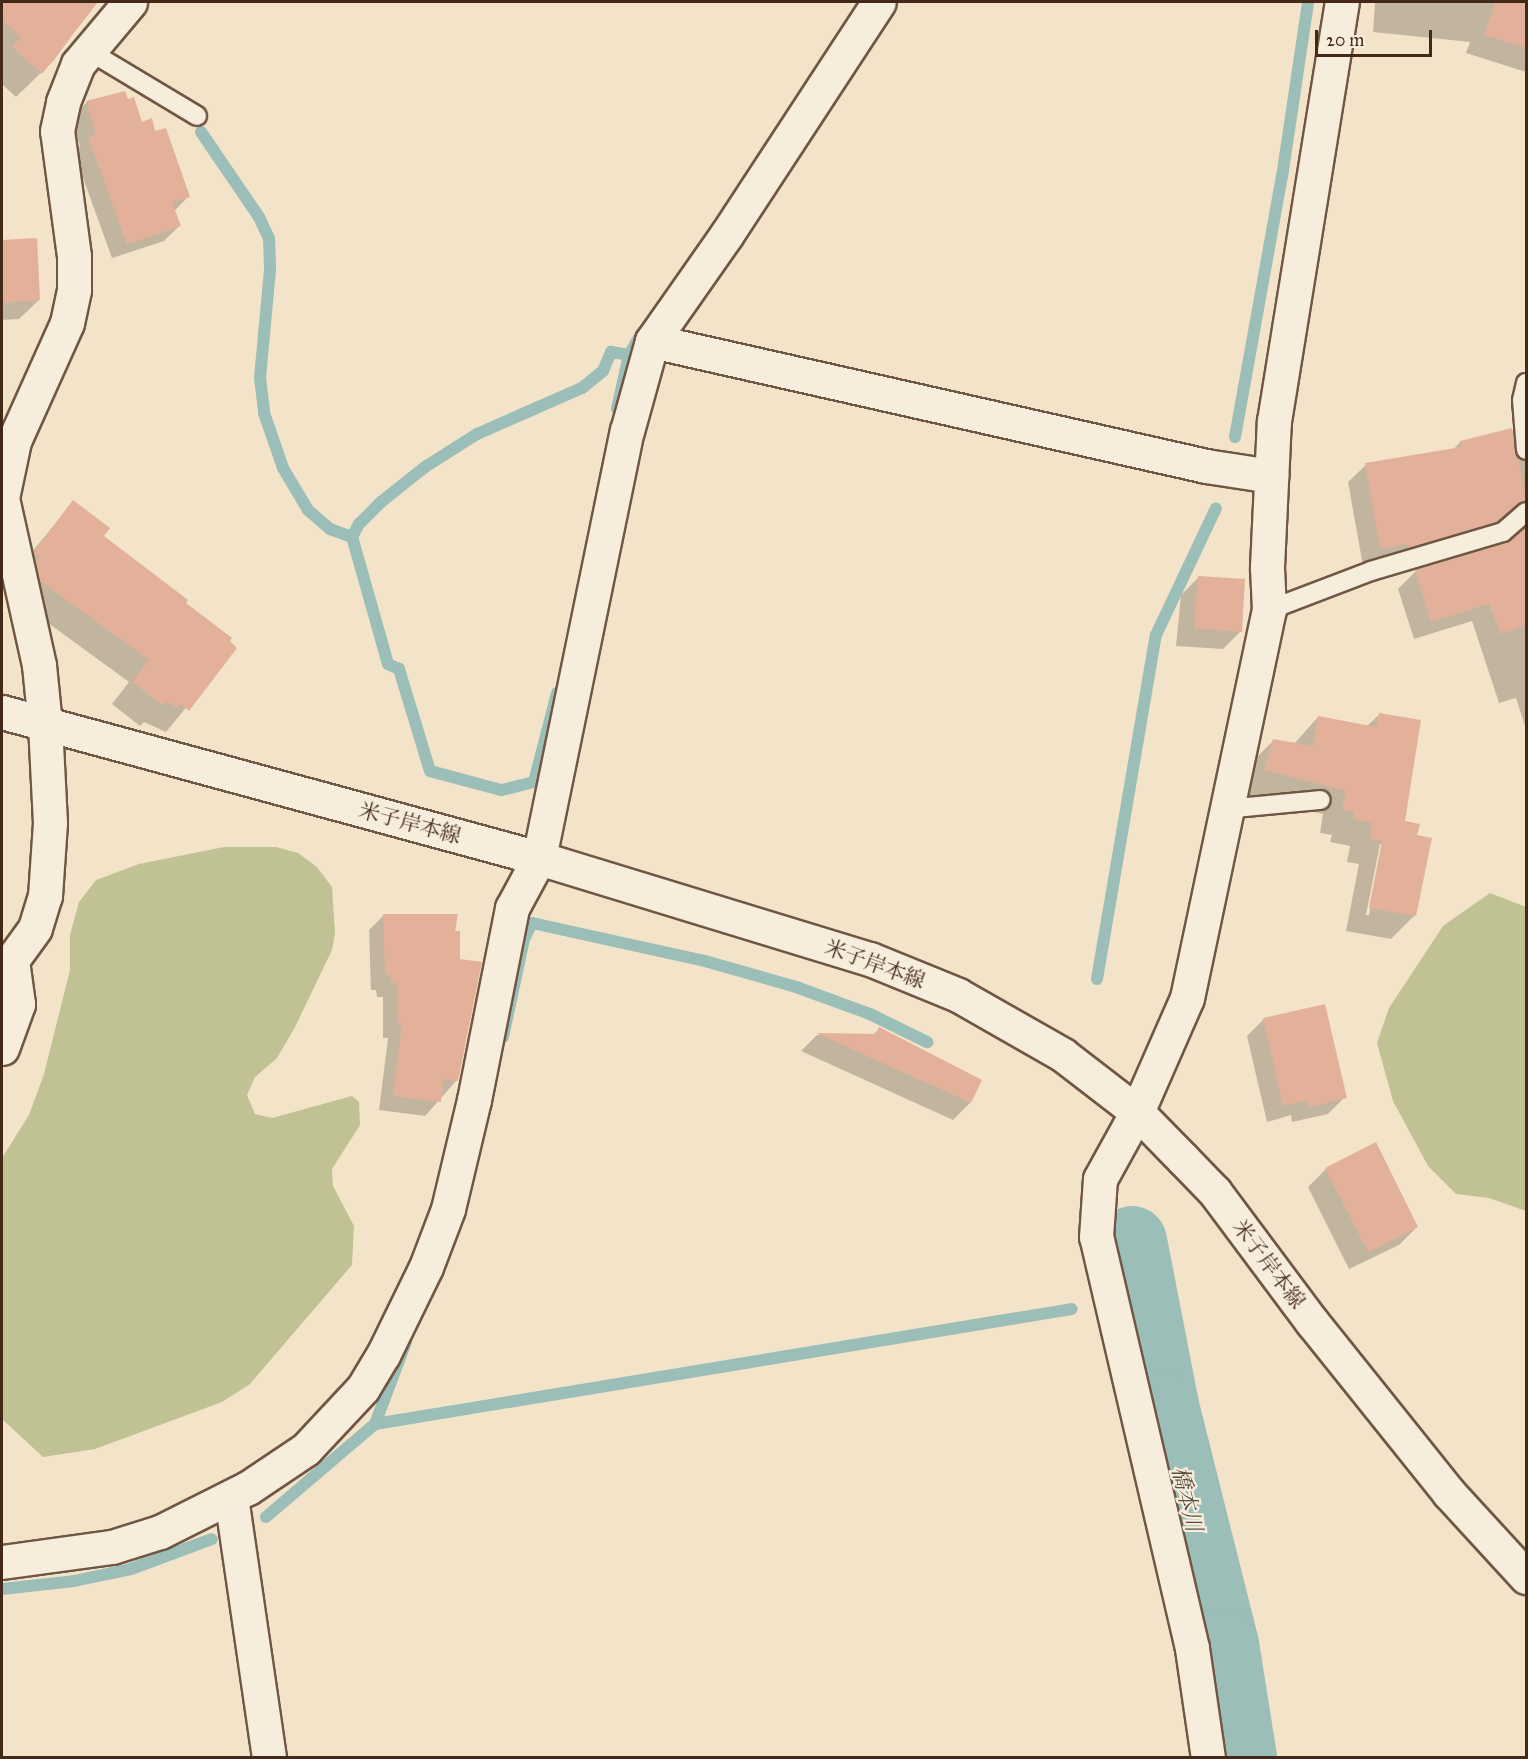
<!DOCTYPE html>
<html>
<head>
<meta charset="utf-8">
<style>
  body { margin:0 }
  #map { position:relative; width:1528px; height:1759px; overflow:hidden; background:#f3e3c9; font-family:"IM FELL Great Primer","Noto Serif JP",serif }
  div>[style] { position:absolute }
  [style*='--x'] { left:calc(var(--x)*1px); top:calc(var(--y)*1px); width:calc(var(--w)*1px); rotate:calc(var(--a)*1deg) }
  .green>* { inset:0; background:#c0c293 }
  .shadow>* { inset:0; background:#0003 }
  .stream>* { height:12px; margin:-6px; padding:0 6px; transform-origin:6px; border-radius:6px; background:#9bbeb8 }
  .river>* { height:70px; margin:-35px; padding:0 35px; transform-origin:35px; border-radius:35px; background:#9bbeb8 }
  .building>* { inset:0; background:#e3b09a }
  .roads { filter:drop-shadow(2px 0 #705744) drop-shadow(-2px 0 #705744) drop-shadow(0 2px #705744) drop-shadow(0 -2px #705744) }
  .lane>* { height:18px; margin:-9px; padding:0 9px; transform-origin:9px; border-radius:9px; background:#f7eddc }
  .street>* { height:33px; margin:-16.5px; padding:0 16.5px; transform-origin:16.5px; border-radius:16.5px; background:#f7eddc }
  .secondary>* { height:33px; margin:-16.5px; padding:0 16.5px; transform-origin:16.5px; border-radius:16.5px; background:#f7eddc }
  span { translate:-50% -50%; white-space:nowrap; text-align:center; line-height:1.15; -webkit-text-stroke:4.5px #f7eddc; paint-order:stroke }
  .street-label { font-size:21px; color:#442818 }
  .water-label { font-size:22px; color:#5a4e40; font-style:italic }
  .frame { position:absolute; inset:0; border:3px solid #442818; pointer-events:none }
  .scale { position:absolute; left:1315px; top:30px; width:117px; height:27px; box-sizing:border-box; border:3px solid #442818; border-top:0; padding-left:8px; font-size:18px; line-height:21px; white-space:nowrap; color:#442818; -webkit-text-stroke:4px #f7eddc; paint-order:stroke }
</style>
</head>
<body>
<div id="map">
  <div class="green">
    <div style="clip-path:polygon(224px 847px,276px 847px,298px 853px,317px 867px,332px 887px,335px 933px,332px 950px,295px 1027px,277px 1058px,255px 1077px,247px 1095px,255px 1114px,272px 1118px,352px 1096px,359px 1102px,360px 1125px,332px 1169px,333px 1186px,354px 1226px,352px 1265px,250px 1384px,222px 1402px,95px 1449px,43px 1457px,2px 1419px,2px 1158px,29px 1115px,44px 1074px,70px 970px,70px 935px,79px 902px,96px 880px,139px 864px)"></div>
    <div style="clip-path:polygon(1490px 893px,1526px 907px,1526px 1211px,1489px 1198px,1456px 1194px,1428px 1166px,1393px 1101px,1377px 1043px,1389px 1008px,1443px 926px)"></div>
  </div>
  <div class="shadow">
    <div style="clip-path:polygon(2px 2px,96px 2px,54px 60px,16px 97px,2px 84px)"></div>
    <div style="clip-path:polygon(1375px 2px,1526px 2px,1526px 72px,1466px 53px,1470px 42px,1373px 32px)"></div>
    <div style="clip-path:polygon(87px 102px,154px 133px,188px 197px,174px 211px,179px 226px,164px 241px,112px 258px,74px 153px,80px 147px,72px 117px)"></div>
    <div style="clip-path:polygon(36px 239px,39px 300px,19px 319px,2px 320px,2px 241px)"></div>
    <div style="clip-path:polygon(1526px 368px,1526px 729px,1516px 698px,1499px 703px,1472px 621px,1414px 639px,1398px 589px,1416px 571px,1511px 542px,1519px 534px,1520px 527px,1512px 519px,1500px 520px,1478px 539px,1363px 566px,1348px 482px,1366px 465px,1454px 449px,1460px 442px,1520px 460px,1517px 429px)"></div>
    <div style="clip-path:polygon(73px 502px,101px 536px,235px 648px,166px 732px,144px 722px,140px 726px,112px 704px,129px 682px,18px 601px,13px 575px)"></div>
    <div style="clip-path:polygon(1199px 577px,1241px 631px,1223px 649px,1176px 646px,1181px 595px)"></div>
    <div style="clip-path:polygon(evenodd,1380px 714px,1403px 822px,1415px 836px,1414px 916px,1391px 939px,1346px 931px,1359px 864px,1347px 862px,1350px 846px,1330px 842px,1332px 835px,1320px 833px,1323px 814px,1241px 793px,1250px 764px,1274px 740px,1294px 744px,1318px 717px,1367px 726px,1380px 714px,1380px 844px,1383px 844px,1369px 915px,1366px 915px,1380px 844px)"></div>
    <div style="clip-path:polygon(384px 915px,454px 932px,457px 1080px,425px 1116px,379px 1110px,388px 1038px,383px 1038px,383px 997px,377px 997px,376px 990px,371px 990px,369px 930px)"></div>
    <div style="clip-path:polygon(1264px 1019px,1345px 1097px,1328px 1114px,1292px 1122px,1291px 1115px,1267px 1122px,1247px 1036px)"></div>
    <div style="clip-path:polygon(879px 1029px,980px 1081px,970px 1103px,953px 1120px,801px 1051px,817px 1035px,873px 1035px)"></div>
    <div style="clip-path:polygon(1326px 1169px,1417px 1227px,1399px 1245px,1349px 1269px,1308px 1187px)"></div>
  </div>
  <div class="stream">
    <div style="--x:201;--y:132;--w:103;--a:55.7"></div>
    <div style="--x:259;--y:217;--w:23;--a:65"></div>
    <div style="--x:269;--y:238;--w:32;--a:88"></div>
    <div style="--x:270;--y:270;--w:108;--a:95.3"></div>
    <div style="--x:260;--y:378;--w:35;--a:83"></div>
    <div style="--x:264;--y:413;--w:58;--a:70.9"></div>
    <div style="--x:283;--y:468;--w:49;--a:59.2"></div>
    <div style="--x:308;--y:510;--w:29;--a:41"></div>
    <div style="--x:330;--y:529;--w:23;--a:20"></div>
    <div style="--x:617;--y:409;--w:55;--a:-77.5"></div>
    <div style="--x:629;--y:355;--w:24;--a:-60"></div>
    <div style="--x:1235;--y:437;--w:264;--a:-79.8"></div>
    <div style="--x:1282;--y:177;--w:177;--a:-81.5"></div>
    <div style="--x:557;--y:693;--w:92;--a:104.5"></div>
    <div style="--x:534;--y:782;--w:34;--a:166"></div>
    <div style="--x:501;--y:790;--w:73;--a:-165"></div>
    <div style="--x:430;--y:771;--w:107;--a:-106.9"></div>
    <div style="--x:399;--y:669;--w:12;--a:-156"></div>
    <div style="--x:388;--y:664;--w:132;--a:-105.8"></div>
    <div style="--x:352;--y:537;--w:15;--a:-62"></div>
    <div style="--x:359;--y:524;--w:31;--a:-45"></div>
    <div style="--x:381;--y:502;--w:56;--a:-38.5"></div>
    <div style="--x:425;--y:467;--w:62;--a:-32.4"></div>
    <div style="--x:477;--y:434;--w:115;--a:-23.7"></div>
    <div style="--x:582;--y:388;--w:27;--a:-39"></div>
    <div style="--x:603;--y:371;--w:21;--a:-67"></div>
    <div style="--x:611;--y:352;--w:18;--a:9"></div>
    <div style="--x:1097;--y:979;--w:349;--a:-80.3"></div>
    <div style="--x:1156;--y:635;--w:140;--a:-64.7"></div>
    <div style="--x:503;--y:1037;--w:100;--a:-77.9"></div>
    <div style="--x:524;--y:939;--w:18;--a:-63"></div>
    <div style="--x:532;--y:923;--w:177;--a:12.4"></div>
    <div style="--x:705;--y:961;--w:95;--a:15.9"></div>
    <div style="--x:796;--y:987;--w:79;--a:20"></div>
    <div style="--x:870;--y:1014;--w:64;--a:26.2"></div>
    <div style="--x:375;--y:1424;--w:706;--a:-9.37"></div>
    <div style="--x:266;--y:1517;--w:143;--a:-40.5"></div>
    <div style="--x:375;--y:1424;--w:88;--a:-69.3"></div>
    <div style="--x:2;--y:1589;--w:72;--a:-6.3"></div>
    <div style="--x:74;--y:1581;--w:58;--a:-11.9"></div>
    <div style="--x:131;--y:1569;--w:86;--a:-20.3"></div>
  </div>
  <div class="river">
    <div style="--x:1132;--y:1241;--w:168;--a:79"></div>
    <div style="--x:1164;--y:1406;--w:245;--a:75.9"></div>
    <div style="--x:1224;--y:1644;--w:115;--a:81"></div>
  </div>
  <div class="building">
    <div style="clip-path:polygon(2px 2px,98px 2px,42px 74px,12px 47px,21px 37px,2px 20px)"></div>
    <div style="clip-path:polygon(1495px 2px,1527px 2px,1527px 48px,1484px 35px)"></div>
    <div style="clip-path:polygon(125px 91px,128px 99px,134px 97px,142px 122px,152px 118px,155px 131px,166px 128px,190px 197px,172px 202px,181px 226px,127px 244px,88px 137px,96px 134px,86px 101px)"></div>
    <div style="clip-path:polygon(37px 238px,40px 300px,2px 303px,2px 240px)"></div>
    <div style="clip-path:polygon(1512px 428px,1527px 501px,1497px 522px,1408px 548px,1407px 544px,1380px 549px,1365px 463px,1461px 447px,1460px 441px)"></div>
    <div style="clip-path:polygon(73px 500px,110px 528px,104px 536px,188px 600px,186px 603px,232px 638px,230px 641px,237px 648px,189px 711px,180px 704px,177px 708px,166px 701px,163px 705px,132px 682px,149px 660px,39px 580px,35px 562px,39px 557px,33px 553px)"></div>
    <div style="clip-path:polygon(1527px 526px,1527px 625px,1501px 634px,1489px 604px,1431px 622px,1415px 570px,1506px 543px)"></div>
    <div style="clip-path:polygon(1198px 576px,1245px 579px,1242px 632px,1194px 628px)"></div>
    <div style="clip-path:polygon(1379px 713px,1421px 720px,1405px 821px,1420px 824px,1417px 835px,1432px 838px,1416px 916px,1369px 908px,1382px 841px,1370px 839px,1372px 823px,1353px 819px,1354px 812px,1342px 810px,1346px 791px,1264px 770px,1273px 739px,1313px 746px,1318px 716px,1376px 727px)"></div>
    <div style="clip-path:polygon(383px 914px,458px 914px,455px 931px,460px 931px,460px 959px,482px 962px,458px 1081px,444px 1079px,441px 1102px,393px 1096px,402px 1024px,397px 1023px,397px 983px,391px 983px,391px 975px,385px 975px)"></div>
    <div style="clip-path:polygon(1325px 1004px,1347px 1098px,1309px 1107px,1307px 1100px,1283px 1106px,1263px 1018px)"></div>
    <div style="clip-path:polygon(879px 1027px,982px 1080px,971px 1103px,816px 1033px,876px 1034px)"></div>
    <div style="clip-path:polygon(1376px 1142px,1418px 1227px,1368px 1252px,1325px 1168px)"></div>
  </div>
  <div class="roads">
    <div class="lane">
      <div style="--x:89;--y:51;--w:126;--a:31"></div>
      <div style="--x:1526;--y:383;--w:17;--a:103"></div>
      <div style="--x:1522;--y:400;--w:50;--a:85.4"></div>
      <div style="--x:1269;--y:610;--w:109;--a:-20.9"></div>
      <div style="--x:1371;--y:571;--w:138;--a:-16.5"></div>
      <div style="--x:1503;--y:532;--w:30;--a:-41"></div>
      <div style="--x:1225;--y:809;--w:96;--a:-5.4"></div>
    </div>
    <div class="street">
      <div style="--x:652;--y:341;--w:568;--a:12.71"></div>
      <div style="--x:1206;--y:466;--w:66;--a:8.7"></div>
      <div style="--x:45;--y:725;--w:60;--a:-95.7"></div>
      <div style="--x:39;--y:665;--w:171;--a:-102.5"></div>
      <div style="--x:2;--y:498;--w:58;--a:-78.1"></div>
      <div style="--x:14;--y:441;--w:129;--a:-65.8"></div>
      <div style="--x:67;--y:323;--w:34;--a:-78"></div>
      <div style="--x:74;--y:290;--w:34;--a:-90"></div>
      <div style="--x:74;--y:256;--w:126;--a:-97.7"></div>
      <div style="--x:57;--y:131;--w:30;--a:-78"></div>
      <div style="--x:63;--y:102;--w:41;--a:-68.5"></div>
      <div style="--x:78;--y:64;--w:81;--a:-50"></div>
      <div style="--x:2;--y:1048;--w:47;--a:-70"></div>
      <div style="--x:18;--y:1004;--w:44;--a:-97.8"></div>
      <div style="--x:231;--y:1497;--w:264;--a:81.7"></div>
      <div style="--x:2;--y:1562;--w:111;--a:-7.8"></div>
      <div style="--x:112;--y:1547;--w:50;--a:-17.4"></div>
      <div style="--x:160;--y:1532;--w:98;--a:-26.6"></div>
      <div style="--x:248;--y:1488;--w:70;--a:-33.9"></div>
      <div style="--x:306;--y:1449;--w:83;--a:-46.9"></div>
      <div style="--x:363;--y:1388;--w:39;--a:-59"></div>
      <div style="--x:383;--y:1355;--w:98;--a:-64"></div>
      <div style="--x:426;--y:1267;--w:62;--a:-69.2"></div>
      <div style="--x:448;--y:1209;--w:112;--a:-76.6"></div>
      <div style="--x:474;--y:1100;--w:196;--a:-78.8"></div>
      <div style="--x:512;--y:908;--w:57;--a:-61.6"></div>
      <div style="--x:539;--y:858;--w:436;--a:-78.4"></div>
      <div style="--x:627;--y:431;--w:93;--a:-74.5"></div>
      <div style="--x:652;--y:341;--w:131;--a:-55"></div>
      <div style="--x:727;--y:234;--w:277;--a:-56.8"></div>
      <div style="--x:1208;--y:1758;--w:111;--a:-98.3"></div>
      <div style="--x:1192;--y:1648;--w:422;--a:-103.1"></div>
      <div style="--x:1096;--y:1237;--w:58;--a:-86.1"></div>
      <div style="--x:1100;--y:1179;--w:77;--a:-61.1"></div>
      <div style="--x:1137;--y:1112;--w:124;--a:-66.3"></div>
      <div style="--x:1187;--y:998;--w:397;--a:-78.1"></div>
      <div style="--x:1269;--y:610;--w:43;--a:-92.7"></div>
      <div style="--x:1267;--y:567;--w:146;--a:-87.3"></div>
      <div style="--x:1274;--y:421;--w:424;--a:-80.8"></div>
    </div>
    <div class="secondary">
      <div style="--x:2;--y:712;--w:556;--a:15.21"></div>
      <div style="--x:539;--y:858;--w:346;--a:17"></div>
      <div style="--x:870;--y:959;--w:95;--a:22.2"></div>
      <div style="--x:958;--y:995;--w:121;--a:29.7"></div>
      <div style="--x:1063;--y:1055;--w:93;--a:37.6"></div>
      <div style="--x:1137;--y:1112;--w:66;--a:45.6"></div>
      <div style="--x:1183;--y:1159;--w:46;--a:45.9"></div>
      <div style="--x:1215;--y:1192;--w:162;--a:53.3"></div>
      <div style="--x:1312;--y:1322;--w:219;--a:51.3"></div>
      <div style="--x:1449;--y:1493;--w:114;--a:47.5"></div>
      <div style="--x:2;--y:966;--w:12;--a:-31"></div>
      <div style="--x:12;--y:960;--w:39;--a:-54"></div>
      <div style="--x:35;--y:928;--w:34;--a:-73"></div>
      <div style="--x:45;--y:896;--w:73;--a:-86.1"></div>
      <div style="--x:50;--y:823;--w:98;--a:-92.9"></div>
    </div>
  </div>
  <div class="street-label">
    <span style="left:410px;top:823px;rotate:15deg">米子岸本線</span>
    <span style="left:875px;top:964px;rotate:20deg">米子岸本線</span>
    <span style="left:1269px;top:1264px;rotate:53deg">米子岸本線</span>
  </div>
  <div class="water-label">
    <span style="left:1187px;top:1499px;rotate:76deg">橋本川</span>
  </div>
  <div class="frame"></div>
  <div class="scale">20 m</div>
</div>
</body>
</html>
